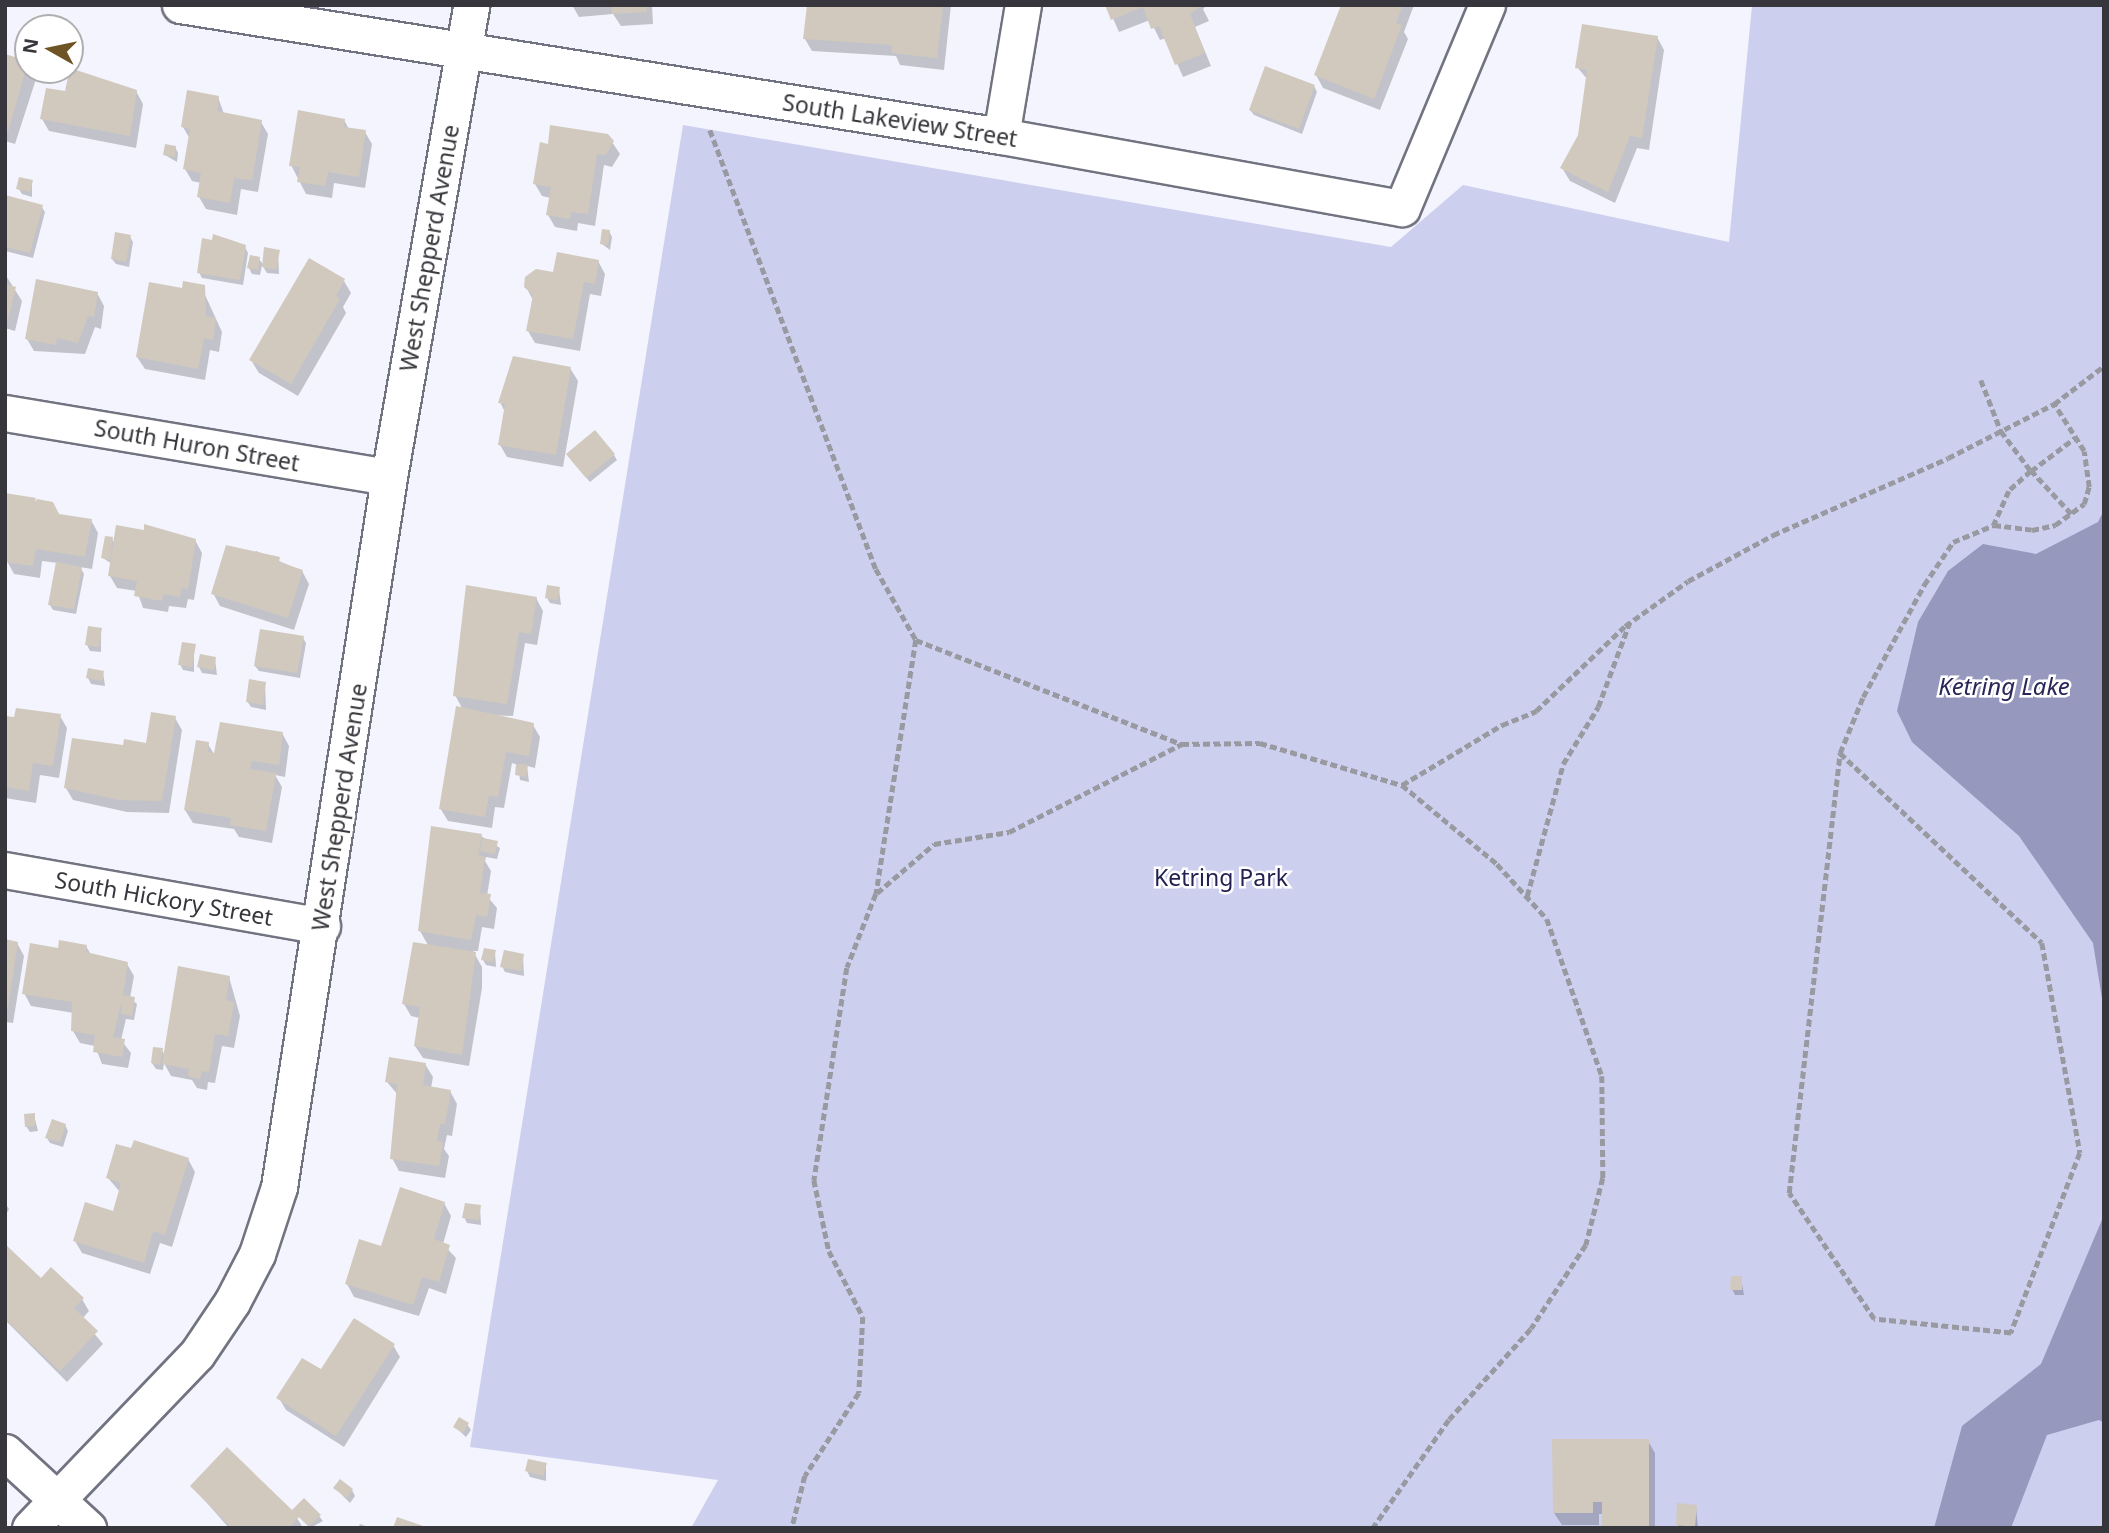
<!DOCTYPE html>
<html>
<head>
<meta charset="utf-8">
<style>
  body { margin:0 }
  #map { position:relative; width:2109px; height:1533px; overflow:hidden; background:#f3f4fd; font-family:"Noto Sans",sans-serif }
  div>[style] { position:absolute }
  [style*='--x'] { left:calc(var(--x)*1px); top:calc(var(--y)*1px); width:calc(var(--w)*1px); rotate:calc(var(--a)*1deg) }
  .green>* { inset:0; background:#cdcfee }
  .water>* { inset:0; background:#9698be }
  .shadow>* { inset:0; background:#0003 }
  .building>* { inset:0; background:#d1c9bd }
  .path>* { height:4.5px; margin-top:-2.25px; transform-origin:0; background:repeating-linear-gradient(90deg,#999aa1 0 7px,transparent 0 10.5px) }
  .roads { filter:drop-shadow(2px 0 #727380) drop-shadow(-2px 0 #727380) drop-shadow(0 2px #727380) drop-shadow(0 -2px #727380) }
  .minor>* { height:35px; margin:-17.5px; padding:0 17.5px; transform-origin:17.5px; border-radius:17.5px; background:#fff }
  span { translate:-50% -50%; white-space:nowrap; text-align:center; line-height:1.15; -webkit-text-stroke:5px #fff; paint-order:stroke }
  .street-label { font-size:23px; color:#36363c }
  .park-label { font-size:23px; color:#242152 }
  .water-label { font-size:24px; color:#292758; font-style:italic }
  .frame { position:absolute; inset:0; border:7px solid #36363c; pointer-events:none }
  .north { position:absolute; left:14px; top:14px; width:70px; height:70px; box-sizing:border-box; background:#fff; border:2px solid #afafb1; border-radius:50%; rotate:279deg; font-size:19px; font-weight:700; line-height:28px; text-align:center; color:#36363c }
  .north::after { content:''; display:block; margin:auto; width:24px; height:32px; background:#6e5425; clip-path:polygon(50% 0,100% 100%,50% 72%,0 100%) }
</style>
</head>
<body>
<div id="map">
  <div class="green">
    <div style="clip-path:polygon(2104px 5px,2104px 1528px,691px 1528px,718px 1480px,470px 1447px,683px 125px,1391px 247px,1463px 185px,1729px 242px,1752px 6px)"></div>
  </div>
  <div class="water">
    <div style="clip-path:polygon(2104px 510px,2104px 1011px,2093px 943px,2019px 836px,1912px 742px,1897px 711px,1918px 622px,1948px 571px,1983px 544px,2036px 554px,2098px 522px)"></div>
    <div style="clip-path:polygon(2104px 1215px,2104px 1423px,2099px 1420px,2047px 1435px,2011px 1528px,1934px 1528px,1962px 1426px,2041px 1364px)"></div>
  </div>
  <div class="shadow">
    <div style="clip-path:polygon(572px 5px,652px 5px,653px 24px,621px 26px,613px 14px,579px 17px)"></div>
    <div style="clip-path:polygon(809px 5px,951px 5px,944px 70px,900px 65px,896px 56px,812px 51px,805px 39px)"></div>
    <div style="clip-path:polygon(1107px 5px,1207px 5px,1203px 9px,1209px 21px,1195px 27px,1211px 66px,1183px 77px,1166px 38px,1160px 40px,1150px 20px,1119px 32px)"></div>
    <div style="clip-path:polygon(1343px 5px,1414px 5px,1404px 32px,1408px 39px,1380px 110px,1323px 88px,1316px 75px)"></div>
    <div style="clip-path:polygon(1657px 37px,1664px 50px,1649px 150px,1637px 148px,1615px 203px,1570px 181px,1562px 168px,1579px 135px,1588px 80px,1577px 67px)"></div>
    <div style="clip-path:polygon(5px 57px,28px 63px,28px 70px,37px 76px,15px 144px,5px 141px)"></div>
    <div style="clip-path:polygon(1314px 86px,1317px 92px,1302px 134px,1254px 115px,1250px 110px)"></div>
    <div style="clip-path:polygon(136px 91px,143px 104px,136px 148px,49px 131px,42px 119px,67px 93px)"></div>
    <div style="clip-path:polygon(218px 97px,224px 114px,261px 122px,268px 134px,258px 192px,241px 189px,237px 215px,206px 209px,199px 197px,201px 183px,192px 181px,185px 169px,190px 139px,183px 127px)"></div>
    <div style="clip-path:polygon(344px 120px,349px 129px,365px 132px,372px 144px,365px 188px,334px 183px,332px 198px,306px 194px,291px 165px)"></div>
    <div style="clip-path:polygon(612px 142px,620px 154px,612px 167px,604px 165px,595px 226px,578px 223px,577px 231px,555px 227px,548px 215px,551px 198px,542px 196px,535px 184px)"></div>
    <div style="clip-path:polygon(175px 147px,178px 153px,177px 162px,165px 155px)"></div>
    <div style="clip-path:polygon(32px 182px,32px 197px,22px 194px,18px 188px)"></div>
    <div style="clip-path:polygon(5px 197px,41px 206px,45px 212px,33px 258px,5px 251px)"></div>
    <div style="clip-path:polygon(609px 231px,612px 237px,610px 250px,602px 244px)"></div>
    <div style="clip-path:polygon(130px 237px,133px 242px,129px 267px,116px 264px,112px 259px)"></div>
    <div style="clip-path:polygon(245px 247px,248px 253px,243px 285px,202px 278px,199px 272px)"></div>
    <div style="clip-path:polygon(278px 251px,279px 274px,267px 273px,262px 265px,260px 275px,252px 274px,249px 268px,259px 259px,264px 266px)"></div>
    <div style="clip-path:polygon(598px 261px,605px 274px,601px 296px,590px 294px,580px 351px,535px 343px,528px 331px,533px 300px,526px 287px)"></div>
    <div style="clip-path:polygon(5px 274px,22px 301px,15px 331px,5px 328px)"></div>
    <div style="clip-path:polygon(344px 281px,351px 293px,343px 307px,346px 313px,298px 396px,259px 373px,251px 360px)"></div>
    <div style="clip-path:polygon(201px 286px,222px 332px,219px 352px,210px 350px,205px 380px,145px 369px,137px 357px,183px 290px)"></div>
    <div style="clip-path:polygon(97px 293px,104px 306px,101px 329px,95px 327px,85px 354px,34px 351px,27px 339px)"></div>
    <div style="clip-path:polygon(570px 368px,578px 381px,563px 467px,507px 457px,500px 445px,505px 412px,500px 402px)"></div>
    <div style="clip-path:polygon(614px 455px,617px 460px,590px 482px,571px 460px)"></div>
    <div style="clip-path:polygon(34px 500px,58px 515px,91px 520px,98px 533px,92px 569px,80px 567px,84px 574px,76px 614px,53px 610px,50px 605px,58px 563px,42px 561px,40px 578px,14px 574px,7px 561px)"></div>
    <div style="clip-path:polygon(145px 532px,195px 540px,202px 553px,194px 600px,188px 599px,186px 608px,169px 606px,168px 612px,143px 608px,137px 591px,117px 588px,110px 576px,112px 564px,103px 558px,112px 539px,115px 544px)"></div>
    <div style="clip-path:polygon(256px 551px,302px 571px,309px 584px,294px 630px,220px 606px,213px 593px)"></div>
    <div style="clip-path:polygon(559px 589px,561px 605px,550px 603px,547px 598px)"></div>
    <div style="clip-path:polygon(536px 598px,543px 611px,537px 645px,525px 643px,513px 716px,489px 715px,533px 725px,540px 737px,535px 768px,527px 766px,529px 782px,520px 780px,518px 765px,512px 763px,504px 808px,495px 807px,492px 828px,448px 821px,440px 808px,463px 710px,455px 695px)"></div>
    <div style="clip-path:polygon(101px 629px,101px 652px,90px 651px,87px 645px)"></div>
    <div style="clip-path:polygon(303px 638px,306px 643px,300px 678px,259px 671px,255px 666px)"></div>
    <div style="clip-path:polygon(194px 646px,194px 672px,183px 670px,180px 664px)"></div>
    <div style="clip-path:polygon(215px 659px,217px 675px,202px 673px,199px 667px)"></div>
    <div style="clip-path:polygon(103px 672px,105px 686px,91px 684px,88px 678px)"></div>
    <div style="clip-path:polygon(265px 683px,266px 710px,251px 707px,247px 701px)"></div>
    <div style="clip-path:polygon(60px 716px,67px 728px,59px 778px,40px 775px,36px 803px,5px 798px,5px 718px)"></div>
    <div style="clip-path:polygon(175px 718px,182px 730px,169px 813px,127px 812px,73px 800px,66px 788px,124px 747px,147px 745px)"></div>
    <div style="clip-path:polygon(282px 733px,289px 746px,285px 777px,275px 775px,282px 787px,272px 843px,239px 837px,234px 829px,193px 823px,185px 810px,208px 744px,215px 756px)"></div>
    <div style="clip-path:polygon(481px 836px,500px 848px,497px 859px,486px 857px,485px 861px,491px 871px,487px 896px,497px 908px,494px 929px,482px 927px,478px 951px,473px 951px,482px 967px,482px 988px,469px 1066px,423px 1058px,415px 1046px,420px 1018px,411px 1016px,404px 1004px,429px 947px,420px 931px)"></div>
    <div style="clip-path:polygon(5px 941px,17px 943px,24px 956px,13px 1023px,5px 1022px)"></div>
    <div style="clip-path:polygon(86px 946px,91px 955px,127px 964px,134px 976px,130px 998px,137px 1004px,134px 1020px,126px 1019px,121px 1040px,131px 1053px,128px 1068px,102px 1064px,95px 1046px,80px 1043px,73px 1031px,74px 1013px,31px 1006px,24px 993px,59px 950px)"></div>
    <div style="clip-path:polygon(495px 952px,496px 967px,486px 965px,483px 960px)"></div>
    <div style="clip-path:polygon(523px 956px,524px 976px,505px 972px,502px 966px)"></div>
    <div style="clip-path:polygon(229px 977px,240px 1016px,234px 1048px,222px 1046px,215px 1083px,208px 1082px,207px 1090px,197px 1088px,192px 1080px,171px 1076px,164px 1063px,163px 1070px,156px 1069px,152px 1063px,162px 1050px,165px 1056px)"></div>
    <div style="clip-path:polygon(425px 1064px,433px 1077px,431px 1088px,450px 1091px,457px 1104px,452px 1136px,447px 1135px,444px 1149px,449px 1156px,445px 1178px,399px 1171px,392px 1158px,398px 1095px,387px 1082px)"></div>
    <div style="clip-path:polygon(34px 1115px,38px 1131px,30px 1132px,26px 1126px)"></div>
    <div style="clip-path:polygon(65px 1125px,68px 1131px,63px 1147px,50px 1143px,47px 1138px)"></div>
    <div style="clip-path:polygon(188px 1159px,195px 1172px,172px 1247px,160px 1243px,150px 1274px,82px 1253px,75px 1241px,114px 1213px,120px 1192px,108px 1178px)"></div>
    <div style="clip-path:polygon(5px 1203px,9px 1209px,5px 1216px)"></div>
    <div style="clip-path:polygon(444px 1203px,451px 1216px,443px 1244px,456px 1258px,446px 1294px,429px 1288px,419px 1316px,354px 1297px,347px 1284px,382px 1248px)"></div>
    <div style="clip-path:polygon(480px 1207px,481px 1225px,467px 1223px,464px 1217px)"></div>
    <div style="clip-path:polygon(5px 1246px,41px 1280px,82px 1299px,89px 1311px,82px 1319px,103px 1344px,67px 1382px,5px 1320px)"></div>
    <div style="clip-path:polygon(1741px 1278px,1744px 1295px,1735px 1295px,1732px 1289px)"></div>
    <div style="clip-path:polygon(393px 1345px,400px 1357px,344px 1447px,286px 1410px,279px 1398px,322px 1372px)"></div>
    <div style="clip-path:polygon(467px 1424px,471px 1430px,466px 1437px,455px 1427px)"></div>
    <div style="clip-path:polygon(1648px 1441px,1655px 1453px,1655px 1528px,1604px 1528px,1604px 1514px,1599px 1514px,1599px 1525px,1562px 1525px,1554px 1513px)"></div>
    <div style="clip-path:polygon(546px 1465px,546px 1481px,530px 1477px,527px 1471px)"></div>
    <div style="clip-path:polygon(192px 1486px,297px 1518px,303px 1528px,229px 1528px)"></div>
    <div style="clip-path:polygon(335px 1488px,352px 1490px,355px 1496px,350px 1503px)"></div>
    <div style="clip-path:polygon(1696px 1507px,1698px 1528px,1680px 1528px,1678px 1524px)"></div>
    <div style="clip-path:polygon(298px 1516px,319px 1516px,323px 1521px,310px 1528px)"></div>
    <div style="clip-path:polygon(360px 1524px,371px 1528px,358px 1528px)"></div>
  </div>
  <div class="building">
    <div style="clip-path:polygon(611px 5px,647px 5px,647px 12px,612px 14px)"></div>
    <div style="clip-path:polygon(807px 5px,943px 5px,937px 58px,891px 53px,892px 45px,803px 39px)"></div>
    <div style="clip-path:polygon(1105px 5px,1202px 5px,1190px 14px,1205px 53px,1175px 65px,1159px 26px,1151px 29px,1143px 7px,1111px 20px)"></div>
    <div style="clip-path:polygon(1341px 5px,1403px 5px,1396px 23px,1402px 25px,1374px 99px,1314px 75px)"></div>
    <div style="clip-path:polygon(1582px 24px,1658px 36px,1642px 138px,1630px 136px,1608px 192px,1560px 168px,1578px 135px,1587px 70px,1575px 68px)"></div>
    <div style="clip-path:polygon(5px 54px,28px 61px,8px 132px,5px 131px)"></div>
    <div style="clip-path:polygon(1265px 66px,1315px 85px,1299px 129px,1249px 110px)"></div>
    <div style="clip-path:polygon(70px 68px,137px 90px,130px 136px,40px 119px,46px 88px,65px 91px)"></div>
    <div style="clip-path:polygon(187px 90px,219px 96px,217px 111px,262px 120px,252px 180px,234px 178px,230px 203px,197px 197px,201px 173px,183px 169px,190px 129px,181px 127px)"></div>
    <div style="clip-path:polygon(298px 110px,345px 119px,344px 127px,366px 130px,359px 177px,328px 172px,325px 186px,297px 182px,300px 167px,289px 166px)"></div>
    <div style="clip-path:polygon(550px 125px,608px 134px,614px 141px,606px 155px,597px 154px,588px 214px,571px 212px,570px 219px,546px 215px,551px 187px,533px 184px,540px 142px,548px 144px)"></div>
    <div style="clip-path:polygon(165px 144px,176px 146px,175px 157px,163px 155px)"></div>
    <div style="clip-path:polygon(19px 177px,33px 180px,30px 192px,16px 189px)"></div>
    <div style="clip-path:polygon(5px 195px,43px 205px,30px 253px,5px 247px)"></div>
    <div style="clip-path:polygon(602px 229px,610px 230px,608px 245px,600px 244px)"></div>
    <div style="clip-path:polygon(115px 232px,131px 235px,126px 262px,111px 259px)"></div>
    <div style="clip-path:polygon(213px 234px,246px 245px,240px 280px,197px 273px,202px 238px,212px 240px)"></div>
    <div style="clip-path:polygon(264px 247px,280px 250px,276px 270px,262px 267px)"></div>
    <div style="clip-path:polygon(557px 252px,599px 260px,595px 284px,584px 282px,573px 339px,526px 331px,533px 295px,524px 287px,525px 277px,536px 269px,553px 272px)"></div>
    <div style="clip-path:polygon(250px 255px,260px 257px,258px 270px,247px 268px)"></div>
    <div style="clip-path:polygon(309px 258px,345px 279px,336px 296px,340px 299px,291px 384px,249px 360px)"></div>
    <div style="clip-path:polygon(36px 279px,98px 292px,94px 317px,88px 316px,78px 343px,57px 338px,56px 345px,25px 339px)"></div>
    <div style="clip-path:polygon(183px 281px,205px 285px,206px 316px,216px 318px,213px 340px,204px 338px,198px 369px,136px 357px,149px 282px,182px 288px)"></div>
    <div style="clip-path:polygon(5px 284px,16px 287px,8px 320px,5px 319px)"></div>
    <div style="clip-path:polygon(513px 356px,571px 367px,556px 455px,498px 445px,505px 404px,498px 403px)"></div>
    <div style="clip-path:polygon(595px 430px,615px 454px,586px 478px,566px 454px)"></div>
    <div style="clip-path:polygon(5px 493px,36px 498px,34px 504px,37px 499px,53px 502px,59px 514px,92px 519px,85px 557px,36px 549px,33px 566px,5px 562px)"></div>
    <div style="clip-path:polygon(144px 524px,196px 539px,188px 589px,181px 588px,180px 597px,163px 594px,162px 601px,134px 596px,137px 581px,108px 576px,116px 525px,144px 530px)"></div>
    <div style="clip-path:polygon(105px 536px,113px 537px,110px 560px,101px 558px)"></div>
    <div style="clip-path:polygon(226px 545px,280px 557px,279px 562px,303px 570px,288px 618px,211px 594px)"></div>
    <div style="clip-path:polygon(56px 562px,82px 567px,74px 609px,48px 605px)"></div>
    <div style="clip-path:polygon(466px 585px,537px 597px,531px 634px,519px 632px,507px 704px,453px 696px)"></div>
    <div style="clip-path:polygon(547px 585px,560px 587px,558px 600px,545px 598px)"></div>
    <div style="clip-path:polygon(88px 626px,102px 628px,99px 647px,85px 645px)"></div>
    <div style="clip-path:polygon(260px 629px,304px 636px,297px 673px,254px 666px)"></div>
    <div style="clip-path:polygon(182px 642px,196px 644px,192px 667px,178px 665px)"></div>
    <div style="clip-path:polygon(200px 654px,216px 657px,214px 670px,197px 667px)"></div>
    <div style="clip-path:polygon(88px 668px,104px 671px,102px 681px,86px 678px)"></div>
    <div style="clip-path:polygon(249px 679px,266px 682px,263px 705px,246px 702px)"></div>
    <div style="clip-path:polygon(456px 706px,534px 723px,529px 756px,506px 752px,498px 797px,489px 795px,485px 817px,439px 809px)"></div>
    <div style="clip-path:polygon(16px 708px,61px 714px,53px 766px,33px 763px,29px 791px,5px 787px,5px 716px,14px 717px)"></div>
    <div style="clip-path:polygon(151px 712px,176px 716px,162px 801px,119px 800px,64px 788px,72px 738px,123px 745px,124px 739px,146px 743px)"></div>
    <div style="clip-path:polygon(220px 722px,283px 732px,279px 765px,252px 761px,250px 769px,276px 773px,266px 831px,230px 825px,231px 818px,184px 810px,196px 740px,209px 742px,208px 752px,214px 753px)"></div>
    <div style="clip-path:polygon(516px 764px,528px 765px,526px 777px,515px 775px)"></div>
    <div style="clip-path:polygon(431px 826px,482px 834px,478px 855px,485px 857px,480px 893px,491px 894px,487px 917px,476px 915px,471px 940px,418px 931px)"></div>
    <div style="clip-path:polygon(483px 838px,498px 841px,495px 854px,480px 851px)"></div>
    <div style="clip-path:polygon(5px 939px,18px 942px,7px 1013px,5px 1013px)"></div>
    <div style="clip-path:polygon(59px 940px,87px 945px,86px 952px,128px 962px,123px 995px,135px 997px,132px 1016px,121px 1014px,122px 1000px,113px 1037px,125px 1039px,122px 1057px,93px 1052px,95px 1035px,71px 1031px,72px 1002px,22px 994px,30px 943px,58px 948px)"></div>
    <div style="clip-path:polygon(413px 942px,476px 952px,462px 1055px,414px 1046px,420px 1007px,402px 1004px)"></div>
    <div style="clip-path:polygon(484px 948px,496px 950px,493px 962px,481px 960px)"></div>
    <div style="clip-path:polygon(504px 950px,524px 954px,521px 971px,500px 967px)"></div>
    <div style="clip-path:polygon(178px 966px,230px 976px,226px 1000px,234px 1002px,228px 1036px,215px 1034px,209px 1072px,202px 1071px,200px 1079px,188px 1076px,189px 1069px,162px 1064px)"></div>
    <div style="clip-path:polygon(153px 1047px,163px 1048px,160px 1065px,151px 1063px)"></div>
    <div style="clip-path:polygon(389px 1057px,426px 1063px,423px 1085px,451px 1090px,445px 1124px,440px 1124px,437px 1141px,443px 1142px,439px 1166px,390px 1159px,397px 1084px,385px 1082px)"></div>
    <div style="clip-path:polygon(35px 1113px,35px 1126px,25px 1127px,24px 1114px)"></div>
    <div style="clip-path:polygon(52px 1119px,66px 1124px,60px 1142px,45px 1138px)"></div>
    <div style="clip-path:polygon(134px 1140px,189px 1158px,165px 1235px,153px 1231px,144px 1263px,73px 1241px,85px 1202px,113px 1211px,121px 1183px,106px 1178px,116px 1144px,131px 1148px)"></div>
    <div style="clip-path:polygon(400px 1187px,445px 1202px,434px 1239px,450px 1245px,439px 1282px,422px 1277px,413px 1305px,345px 1284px,359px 1239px,381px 1246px)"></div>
    <div style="clip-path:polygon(465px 1203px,481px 1205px,479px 1220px,462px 1218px)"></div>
    <div style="clip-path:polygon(5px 1244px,41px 1278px,51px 1267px,84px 1298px,74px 1308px,98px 1331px,60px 1371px,5px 1319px)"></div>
    <div style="clip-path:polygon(1731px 1276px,1742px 1276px,1742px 1290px,1730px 1290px)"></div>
    <div style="clip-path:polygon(354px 1318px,395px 1344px,336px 1436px,276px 1398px,302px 1358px,321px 1369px)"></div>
    <div style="clip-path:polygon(459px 1417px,469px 1423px,463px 1433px,453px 1427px)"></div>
    <div style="clip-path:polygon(1552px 1439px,1649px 1439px,1649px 1528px,1602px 1528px,1602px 1502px,1593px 1502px,1593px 1513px,1553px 1513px)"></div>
    <div style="clip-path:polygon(227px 1447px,292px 1510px,304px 1498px,321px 1515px,309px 1526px,299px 1517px,289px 1528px,232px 1528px,190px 1486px)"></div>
    <div style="clip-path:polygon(528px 1459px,547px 1463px,543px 1476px,525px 1471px)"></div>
    <div style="clip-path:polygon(340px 1479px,353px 1489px,347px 1498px,333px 1488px)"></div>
    <div style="clip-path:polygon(1677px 1503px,1697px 1505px,1695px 1527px,1676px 1525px)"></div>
    <div style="clip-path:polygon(397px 1517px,426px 1527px,426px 1528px,393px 1528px)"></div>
  </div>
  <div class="path">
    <div style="--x:710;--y:130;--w:469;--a:69.3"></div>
    <div style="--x:876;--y:569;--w:81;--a:60.6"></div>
    <div style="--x:916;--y:640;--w:257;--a:98.9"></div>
    <div style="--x:876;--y:894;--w:79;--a:111.4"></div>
    <div style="--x:847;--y:968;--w:215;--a:98.8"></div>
    <div style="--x:814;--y:1180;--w:73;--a:78.1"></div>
    <div style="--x:829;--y:1251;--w:74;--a:62.7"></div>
    <div style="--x:863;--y:1317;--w:76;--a:93"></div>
    <div style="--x:859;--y:1393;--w:99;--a:123"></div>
    <div style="--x:805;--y:1476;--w:54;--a:104"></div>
    <div style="--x:1981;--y:380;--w:55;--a:68.6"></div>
    <div style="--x:2001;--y:431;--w:50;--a:53.1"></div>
    <div style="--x:2031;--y:471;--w:30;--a:138"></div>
    <div style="--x:2009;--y:491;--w:37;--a:114"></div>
    <div style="--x:1994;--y:525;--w:38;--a:7"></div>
    <div style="--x:2032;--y:530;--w:24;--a:-12"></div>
    <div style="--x:2055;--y:525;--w:36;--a:-36"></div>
    <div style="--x:2084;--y:504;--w:18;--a:-74"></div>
    <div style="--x:2089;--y:487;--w:36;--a:-98"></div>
    <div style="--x:2084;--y:451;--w:56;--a:-122.6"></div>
    <div style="--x:2071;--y:514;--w:59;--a:-132.9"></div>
    <div style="--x:2031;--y:471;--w:56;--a:-37.1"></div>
    <div style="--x:916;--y:640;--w:286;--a:21.4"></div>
    <div style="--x:1840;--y:753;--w:277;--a:43.2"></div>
    <div style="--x:2042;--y:943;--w:213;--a:79.7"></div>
    <div style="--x:2080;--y:1153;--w:193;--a:111"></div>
    <div style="--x:2011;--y:1333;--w:138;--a:-174.2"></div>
    <div style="--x:1874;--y:1319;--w:152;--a:-124"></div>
    <div style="--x:1789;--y:1193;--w:443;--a:-83.4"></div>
    <div style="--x:1840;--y:753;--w:61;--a:-67.7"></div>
    <div style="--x:1863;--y:697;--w:128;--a:-61.4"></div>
    <div style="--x:1924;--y:585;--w:52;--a:-56"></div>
    <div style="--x:1953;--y:542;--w:44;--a:-22.5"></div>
    <div style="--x:1402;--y:785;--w:117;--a:-31"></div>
    <div style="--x:1502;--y:725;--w:37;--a:-22"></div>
    <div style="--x:1536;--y:711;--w:123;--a:-43.7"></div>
    <div style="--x:1625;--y:626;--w:77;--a:-35.5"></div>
    <div style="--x:1688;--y:581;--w:97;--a:-28.4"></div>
    <div style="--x:1773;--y:535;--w:191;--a:-23.7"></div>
    <div style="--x:1948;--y:458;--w:119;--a:-27"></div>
    <div style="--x:2054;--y:404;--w:63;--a:-37.2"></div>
    <div style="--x:877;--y:893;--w:75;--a:-40.7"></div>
    <div style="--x:934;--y:844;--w:76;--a:-9.1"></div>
    <div style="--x:1009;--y:832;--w:194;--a:-27"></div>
    <div style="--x:1182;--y:744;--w:78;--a:-0.7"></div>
    <div style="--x:1260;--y:743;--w:148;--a:16.5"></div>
    <div style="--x:1402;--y:785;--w:124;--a:39.7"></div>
    <div style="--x:1497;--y:864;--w:74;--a:47.7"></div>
    <div style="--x:1547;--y:919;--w:166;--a:70.7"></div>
    <div style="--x:1602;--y:1076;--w:102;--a:89.4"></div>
    <div style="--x:1603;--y:1178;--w:69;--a:104.2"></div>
    <div style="--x:1586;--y:1245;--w:100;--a:123.2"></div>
    <div style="--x:1531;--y:1329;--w:122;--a:132"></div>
    <div style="--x:1449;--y:1420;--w:132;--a:125.1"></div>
    <div style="--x:1527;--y:896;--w:137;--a:-74.7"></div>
    <div style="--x:1563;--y:764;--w:67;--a:-58.4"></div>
    <div style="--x:1598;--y:707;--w:89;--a:-69.5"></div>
  </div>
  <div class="roads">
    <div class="minor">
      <div style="--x:180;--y:5;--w:831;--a:9.07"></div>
      <div style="--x:1001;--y:136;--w:407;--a:10.2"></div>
      <div style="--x:1402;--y:208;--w:220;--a:-67.3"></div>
      <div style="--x:1001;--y:136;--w:133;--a:-80.5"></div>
      <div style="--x:5;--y:413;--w:389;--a:9.5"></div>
      <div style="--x:5;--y:870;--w:322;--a:10"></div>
      <div style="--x:5;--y:1452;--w:113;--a:42.5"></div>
      <div style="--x:30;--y:1528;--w:241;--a:-46.2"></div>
      <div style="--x:197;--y:1354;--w:63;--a:-56.1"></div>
      <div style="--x:232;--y:1302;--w:54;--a:-62.5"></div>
      <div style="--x:257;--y:1254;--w:71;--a:-71.8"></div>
      <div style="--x:279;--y:1187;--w:718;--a:-81.19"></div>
      <div style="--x:389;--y:477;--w:479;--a:-80.1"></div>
    </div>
  </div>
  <div class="street-label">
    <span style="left:900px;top:120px;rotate:9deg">South Lakeview Street</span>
    <span style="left:429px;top:248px;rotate:-80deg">West Shepperd Avenue</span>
    <span style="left:197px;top:445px;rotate:10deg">South Huron Street</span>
    <span style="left:339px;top:807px;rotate:-81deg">West Shepperd Avenue</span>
    <span style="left:164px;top:898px;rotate:10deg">South Hickory Street</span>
  </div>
  <div class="park-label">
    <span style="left:1221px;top:877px">Ketring Park</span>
  </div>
  <div class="water-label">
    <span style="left:2004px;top:686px">Ketring Lake</span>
  </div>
  <div class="frame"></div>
  <div class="north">N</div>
</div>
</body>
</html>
